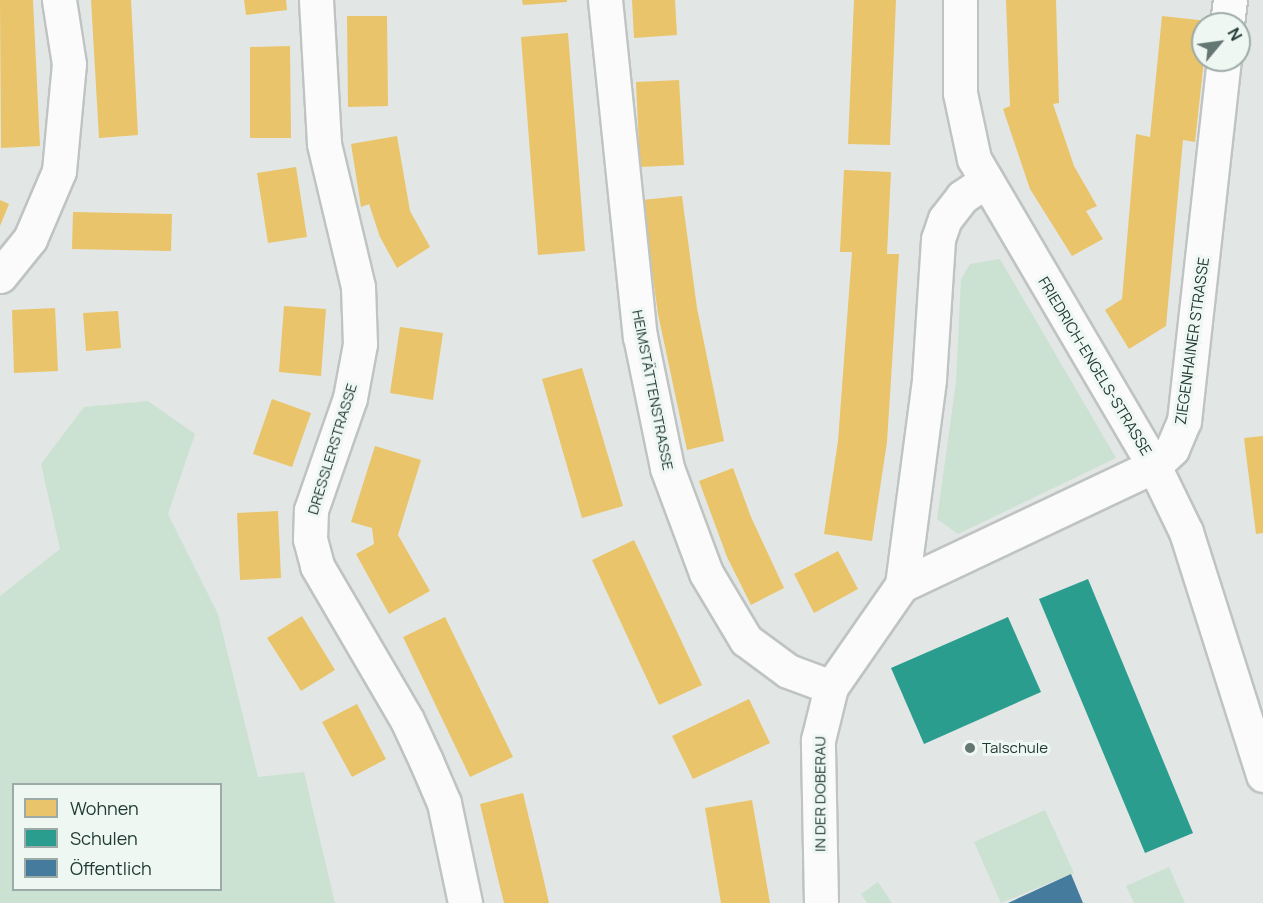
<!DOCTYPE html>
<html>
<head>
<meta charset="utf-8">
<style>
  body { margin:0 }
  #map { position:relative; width:1263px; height:903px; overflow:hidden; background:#e2e7e5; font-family:Manrope,sans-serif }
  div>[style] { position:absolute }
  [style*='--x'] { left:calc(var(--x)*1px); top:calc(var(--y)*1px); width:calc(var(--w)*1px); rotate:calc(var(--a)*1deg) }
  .green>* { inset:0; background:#cbe1d2 }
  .homes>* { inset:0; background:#e9c46a }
  .schools>* { inset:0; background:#2a9d8f }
  .public>* { inset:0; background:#457b9d }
  .roads { filter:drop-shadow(2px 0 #bfc4c2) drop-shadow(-2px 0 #bfc4c2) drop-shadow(0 2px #bfc4c2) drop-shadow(0 -2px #bfc4c2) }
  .minor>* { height:33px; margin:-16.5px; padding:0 16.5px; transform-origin:16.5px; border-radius:16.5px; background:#fbfbfb }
  .tertiary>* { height:33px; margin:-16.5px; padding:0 16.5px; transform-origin:16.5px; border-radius:16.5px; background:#fbfbfb }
  .dots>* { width:16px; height:16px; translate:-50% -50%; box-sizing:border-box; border:3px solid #eff7f3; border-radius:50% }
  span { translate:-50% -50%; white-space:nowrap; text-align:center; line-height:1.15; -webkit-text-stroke:6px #eff7f3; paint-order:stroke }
  .street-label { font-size:15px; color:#203a34 }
  .poi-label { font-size:15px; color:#203a34 }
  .left { translate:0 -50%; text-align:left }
  .legend { position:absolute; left:12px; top:783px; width:210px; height:108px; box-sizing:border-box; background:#eff7f3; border:2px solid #9caba7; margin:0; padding:8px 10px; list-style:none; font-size:18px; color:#203a34 }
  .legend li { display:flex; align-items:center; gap:12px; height:30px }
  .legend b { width:30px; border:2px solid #9caba7 }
  .north { position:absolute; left:1191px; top:12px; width:60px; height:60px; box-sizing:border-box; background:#eff7f3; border:2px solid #9caba7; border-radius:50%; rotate:61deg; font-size:16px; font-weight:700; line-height:24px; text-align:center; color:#203a34 }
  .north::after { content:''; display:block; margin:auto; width:21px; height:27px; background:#647772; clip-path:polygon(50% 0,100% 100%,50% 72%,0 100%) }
</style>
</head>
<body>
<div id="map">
  <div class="green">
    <div style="clip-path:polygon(1000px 259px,1116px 458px,958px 534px,937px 519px,956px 382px,961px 279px,970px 264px)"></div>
    <div style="clip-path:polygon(evenodd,148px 401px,195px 434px,168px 514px,218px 614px,258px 777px,304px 772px,335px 903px,0 903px,0 596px,60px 549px,41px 464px,84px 407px,148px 401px,220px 784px,220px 890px,14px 890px,14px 784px,220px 784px)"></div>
    <div style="clip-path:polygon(1045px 810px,1074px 873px,1001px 903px,974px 842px)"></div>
    <div style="clip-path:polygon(1169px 867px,1185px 903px,1134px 903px,1126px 886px)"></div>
    <div style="clip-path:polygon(878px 882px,892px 903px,867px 903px,861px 894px)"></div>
  </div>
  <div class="homes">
    <div style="clip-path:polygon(0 0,33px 0,40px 146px,1px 148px)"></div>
    <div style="clip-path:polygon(91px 0,131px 0,138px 135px,99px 138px)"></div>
    <div style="clip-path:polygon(244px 0,286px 0,287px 10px,246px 15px)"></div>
    <div style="clip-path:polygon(522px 0,567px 0,567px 2px,523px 5px)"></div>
    <div style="clip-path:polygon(632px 0,675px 0,677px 35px,634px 38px)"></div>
    <div style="clip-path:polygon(854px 0,896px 0,890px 145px,848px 144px)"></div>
    <div style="clip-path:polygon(1006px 0,1056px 0,1059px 103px,1053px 104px,1074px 166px,1097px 206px,1086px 211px,1103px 239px,1072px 256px,1030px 189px,1003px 109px,1010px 106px)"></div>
    <div style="clip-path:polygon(347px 16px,387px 16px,388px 106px,348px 107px)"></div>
    <div style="clip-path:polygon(1162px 16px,1208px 21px,1203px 24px,1204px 60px,1195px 142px,1183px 140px,1166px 326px,1129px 349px,1105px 310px,1122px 299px,1136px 134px,1150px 137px)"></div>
    <div style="clip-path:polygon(568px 33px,585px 251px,538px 255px,521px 37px)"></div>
    <div style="clip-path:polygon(290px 46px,291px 138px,250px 138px,250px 47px)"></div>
    <div style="clip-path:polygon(679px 80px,684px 165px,640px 167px,636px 82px)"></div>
    <div style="clip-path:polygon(397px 136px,410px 211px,430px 247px,397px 268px,380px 237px,369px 204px,361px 207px,351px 144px)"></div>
    <div style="clip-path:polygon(296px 167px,307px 237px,268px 243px,257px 173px)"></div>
    <div style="clip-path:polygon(844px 170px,891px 172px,887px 254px,899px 254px,887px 442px,872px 541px,824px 534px,838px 441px,852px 252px,840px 252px)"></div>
    <div style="clip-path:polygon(682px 196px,697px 308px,724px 441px,687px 450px,658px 314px,642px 200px)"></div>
    <div style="clip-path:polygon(0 200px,9px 204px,0 226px)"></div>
    <div style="clip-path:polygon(73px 212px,172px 214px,171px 251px,72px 249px)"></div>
    <div style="clip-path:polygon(284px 306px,326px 309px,321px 376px,279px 372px)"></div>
    <div style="clip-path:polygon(55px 308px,58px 371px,14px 373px,12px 310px)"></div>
    <div style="clip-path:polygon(118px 311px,121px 348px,86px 351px,83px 313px)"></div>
    <div style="clip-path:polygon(400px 327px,443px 333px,433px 400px,390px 393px)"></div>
    <div style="clip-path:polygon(582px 368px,623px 506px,582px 518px,542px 379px)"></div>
    <div style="clip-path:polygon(272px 399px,311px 413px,292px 467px,253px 454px)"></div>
    <div style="clip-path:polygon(1263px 436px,1263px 533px,1256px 534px,1244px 438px)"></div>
    <div style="clip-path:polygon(375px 446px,421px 460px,398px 535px,430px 591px,389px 614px,356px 554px,374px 544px,372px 528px,351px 522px)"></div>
    <div style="clip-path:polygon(733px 468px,751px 517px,784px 588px,751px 605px,727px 557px,699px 481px)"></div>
    <div style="clip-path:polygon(278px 511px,281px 578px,240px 580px,237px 513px)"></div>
    <div style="clip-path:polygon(634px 540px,702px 685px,659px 705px,592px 560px)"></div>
    <div style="clip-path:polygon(838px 551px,858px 589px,814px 613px,794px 574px)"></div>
    <div style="clip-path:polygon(302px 616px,335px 670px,301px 691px,267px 638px)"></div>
    <div style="clip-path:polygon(445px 617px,513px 757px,470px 777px,403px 637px)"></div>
    <div style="clip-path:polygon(749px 699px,770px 743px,693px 779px,672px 736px)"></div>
    <div style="clip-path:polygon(357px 704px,386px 759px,352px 777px,322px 722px)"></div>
    <div style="clip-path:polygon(523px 793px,541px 868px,549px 903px,504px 903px,498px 879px,480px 804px)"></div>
    <div style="clip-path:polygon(752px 800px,770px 903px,721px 903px,705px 808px)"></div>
  </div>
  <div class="schools">
    <div style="clip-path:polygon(1088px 579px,1193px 833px,1145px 853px,1039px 599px)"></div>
    <div style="clip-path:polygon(1008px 617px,1041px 692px,924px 744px,891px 668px)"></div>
  </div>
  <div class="public">
    <div style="clip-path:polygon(1071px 874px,1083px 903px,1008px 903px)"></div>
  </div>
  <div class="roads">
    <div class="minor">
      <div style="--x:316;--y:0;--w:144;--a:86.8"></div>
      <div style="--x:324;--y:144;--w:147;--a:76.6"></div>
      <div style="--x:358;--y:287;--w:57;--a:88"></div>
      <div style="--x:360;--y:344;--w:55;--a:100.5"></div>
      <div style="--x:350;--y:398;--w:119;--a:109.2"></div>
      <div style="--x:311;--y:510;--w:29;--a:92"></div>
      <div style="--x:310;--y:539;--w:28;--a:75"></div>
      <div style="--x:317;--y:566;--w:178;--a:59.7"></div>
      <div style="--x:407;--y:720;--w:45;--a:65.1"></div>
      <div style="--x:426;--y:761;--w:46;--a:66.8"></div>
      <div style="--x:444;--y:803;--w:102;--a:78.1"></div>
      <div style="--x:605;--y:0;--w:338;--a:84.1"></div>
      <div style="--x:640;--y:336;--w:135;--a:78.4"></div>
      <div style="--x:667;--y:468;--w:112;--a:69.6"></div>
      <div style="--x:706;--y:573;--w:78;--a:59.2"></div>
      <div style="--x:746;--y:640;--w:52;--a:36.4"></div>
      <div style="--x:788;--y:671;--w:46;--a:20.4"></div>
      <div style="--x:831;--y:687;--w:124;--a:-55.2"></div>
      <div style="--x:902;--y:585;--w:208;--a:-82.5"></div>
      <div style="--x:929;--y:379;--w:140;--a:-86.3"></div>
      <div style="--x:938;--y:239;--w:21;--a:-71"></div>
      <div style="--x:945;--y:219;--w:28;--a:-52"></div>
      <div style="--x:962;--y:197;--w:29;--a:-34"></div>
      <div style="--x:1227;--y:24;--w:24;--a:-83"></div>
      <div style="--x:0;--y:276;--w:48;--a:-51"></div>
      <div style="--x:30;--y:239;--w:74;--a:-66.9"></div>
      <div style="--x:59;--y:171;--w:107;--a:-84.7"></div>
      <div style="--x:69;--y:64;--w:65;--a:-98.9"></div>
      <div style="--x:1154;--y:466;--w:73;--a:64.1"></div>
      <div style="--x:1186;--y:532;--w:255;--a:72.4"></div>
      <div style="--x:902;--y:585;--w:279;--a:-25.3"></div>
      <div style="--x:1154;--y:466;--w:25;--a:-43"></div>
      <div style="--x:1172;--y:449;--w:30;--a:-67"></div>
      <div style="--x:1184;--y:421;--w:363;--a:-83.7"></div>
      <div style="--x:821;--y:903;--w:163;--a:-91.1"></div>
      <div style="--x:818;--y:740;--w:55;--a:-76.2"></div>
    </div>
    <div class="tertiary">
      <div style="--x:960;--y:0;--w:93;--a:90"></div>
      <div style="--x:960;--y:93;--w:67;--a:78"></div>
      <div style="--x:974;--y:159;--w:356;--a:59.6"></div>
    </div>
  </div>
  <div class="dots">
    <div style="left:970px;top:748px;background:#647772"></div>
  </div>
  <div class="street-label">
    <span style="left:1192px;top:341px;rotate:-82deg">ZIEGENHAINER STRASSE</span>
    <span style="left:1095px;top:366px;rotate:59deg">FRIEDRICH-ENGELS-STRASSE</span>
    <span style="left:653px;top:390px;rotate:79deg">HEIMSTÄTTENSTRASSE</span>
    <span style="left:332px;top:449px;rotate:-73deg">DRESSLERSTRASSE</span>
    <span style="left:820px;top:794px;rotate:-90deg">IN DER DOBERAU</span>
  </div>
  <div class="poi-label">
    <span class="left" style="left:982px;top:748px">Talschule</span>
  </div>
  <ul class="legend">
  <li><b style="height:16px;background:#e9c46a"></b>Wohnen</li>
  <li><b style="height:16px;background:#2a9d8f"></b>Schulen</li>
  <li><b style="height:16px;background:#457b9d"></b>Öffentlich</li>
  </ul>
  <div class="north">N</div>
</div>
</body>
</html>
